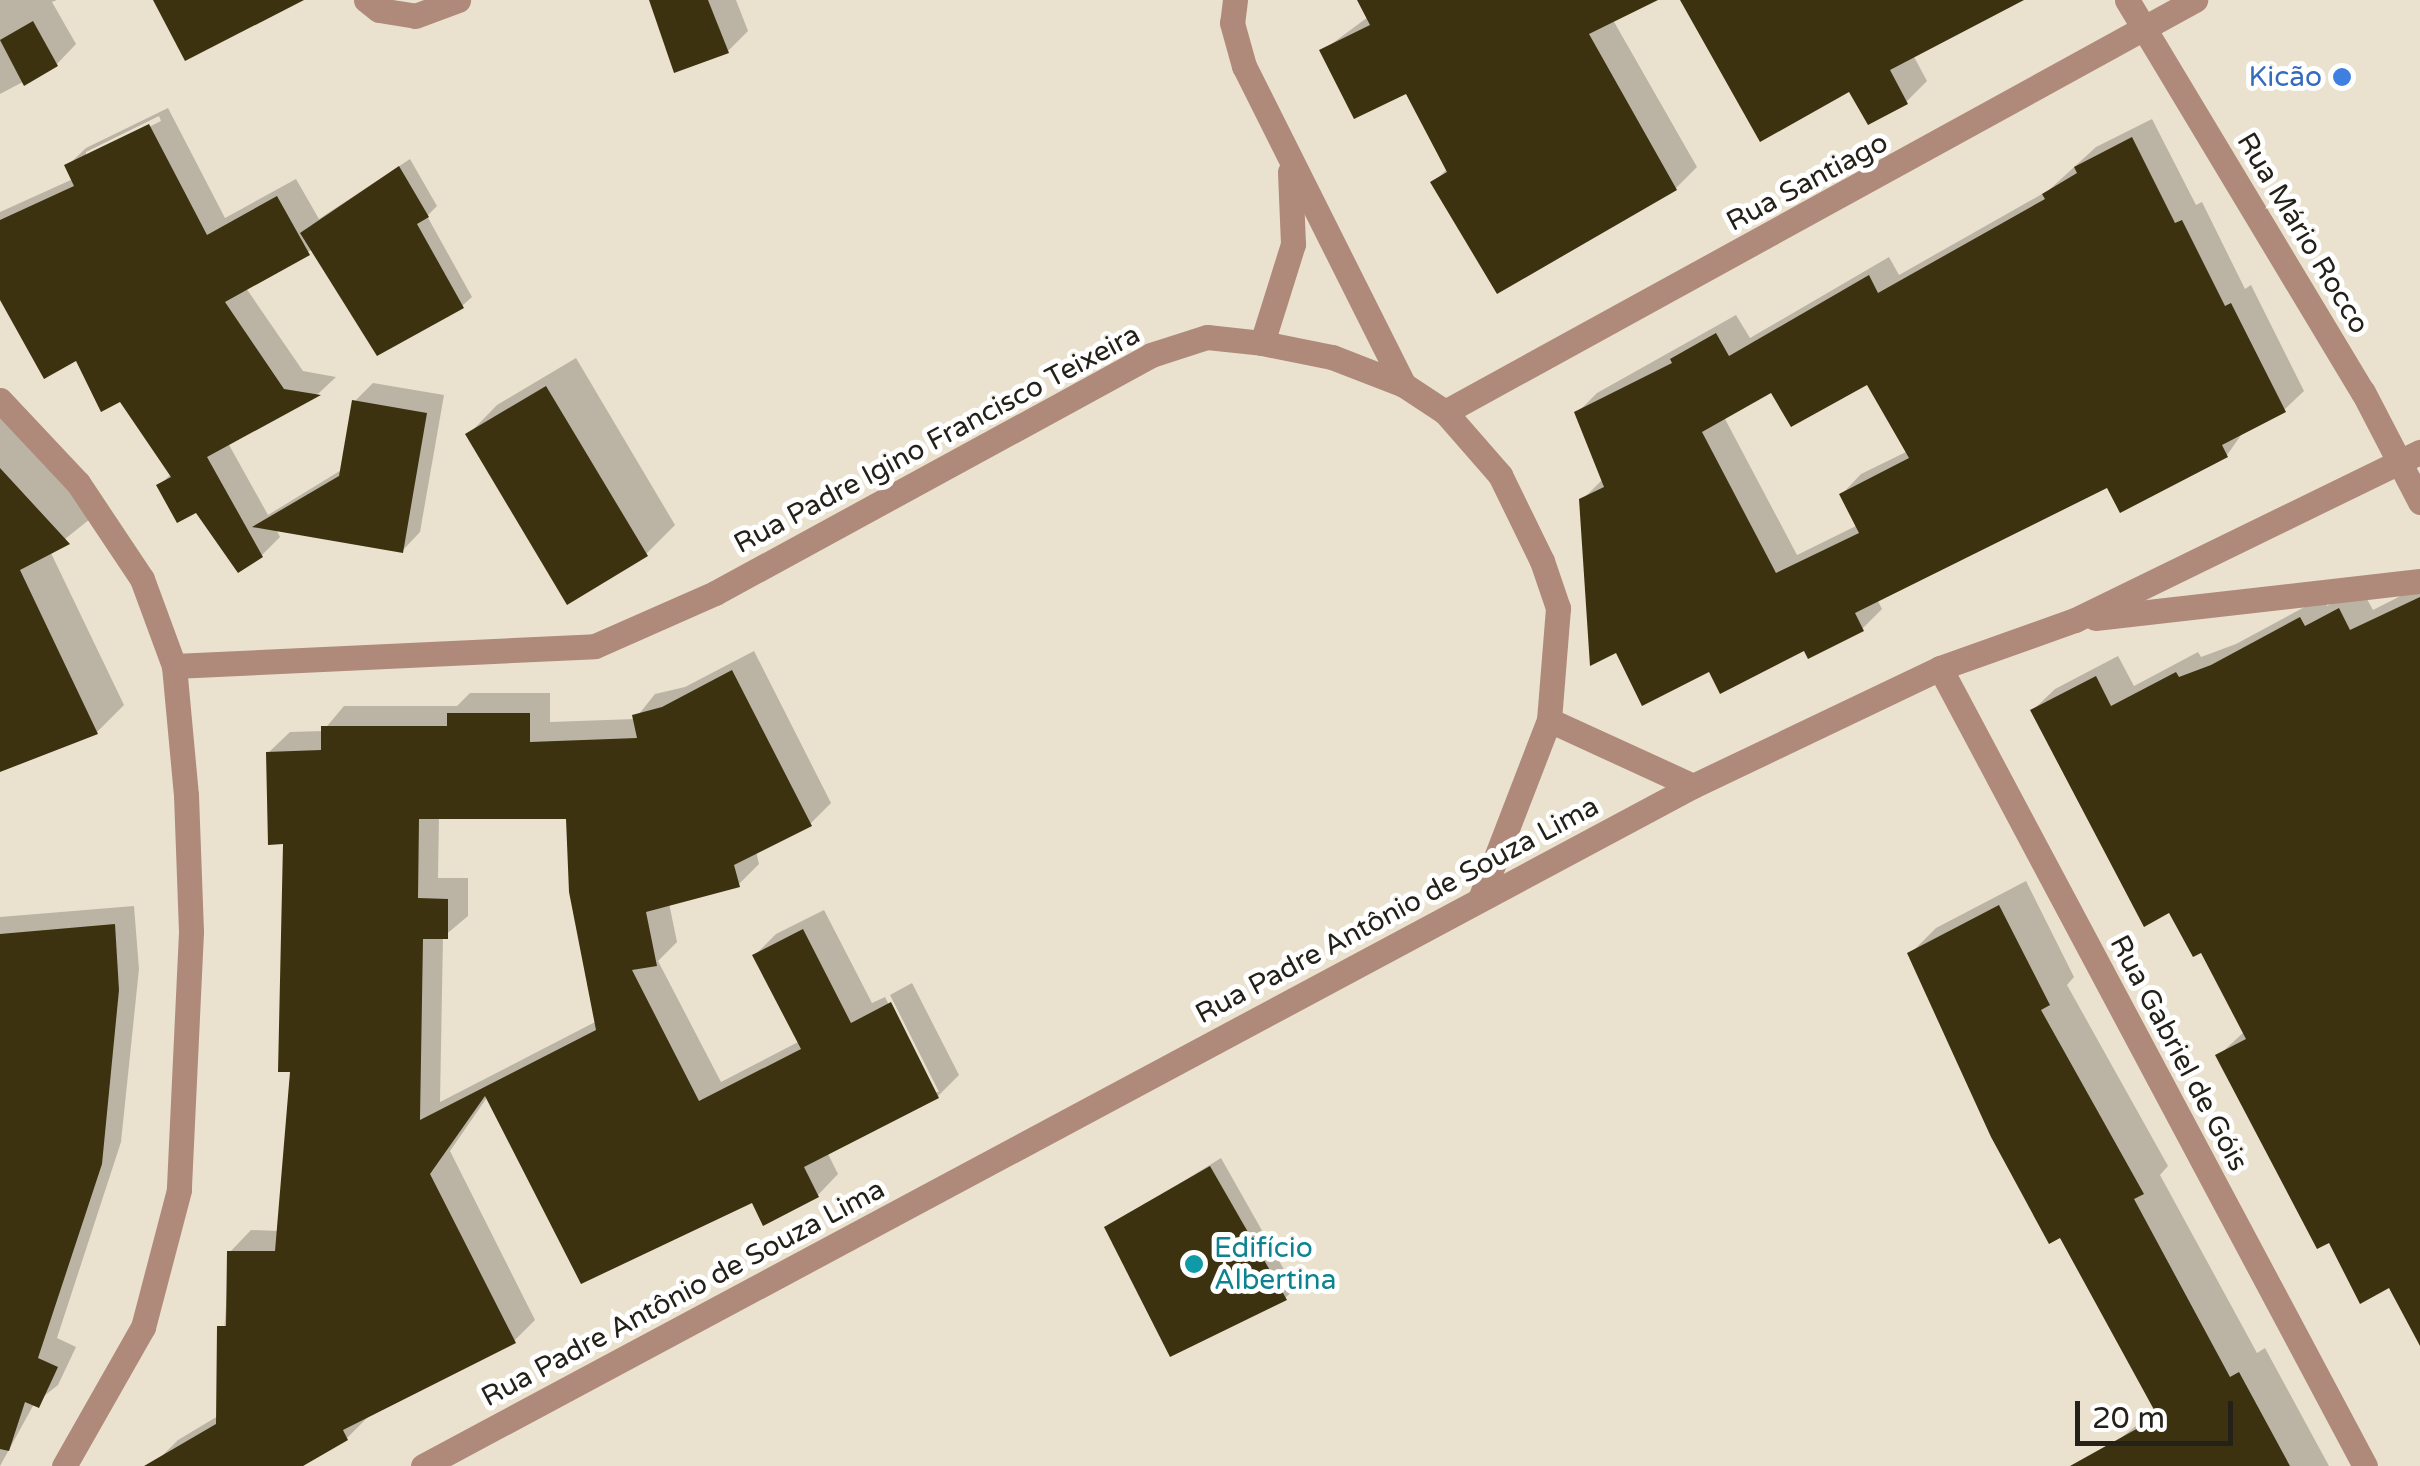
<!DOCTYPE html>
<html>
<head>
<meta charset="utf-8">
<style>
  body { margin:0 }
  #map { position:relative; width:2420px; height:1466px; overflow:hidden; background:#eae2ce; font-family:"Varela Round",sans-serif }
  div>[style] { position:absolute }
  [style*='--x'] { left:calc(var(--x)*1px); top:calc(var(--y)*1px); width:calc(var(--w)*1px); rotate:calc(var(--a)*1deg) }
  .shadow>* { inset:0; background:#0003 }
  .building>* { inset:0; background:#3d3210 }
  .street>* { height:25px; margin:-12.5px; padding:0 12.5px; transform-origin:12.5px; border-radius:12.5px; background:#af8a7a }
  .dots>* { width:28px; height:28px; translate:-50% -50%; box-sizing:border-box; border:5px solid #fff; border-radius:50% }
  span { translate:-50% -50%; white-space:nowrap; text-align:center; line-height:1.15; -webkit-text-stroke:10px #fff; paint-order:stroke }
  .shop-label { font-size:28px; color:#366cbe }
  .right { translate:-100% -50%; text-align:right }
  .street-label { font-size:28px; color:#242119 }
  .culture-label { font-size:28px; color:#0d838f }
  .left { translate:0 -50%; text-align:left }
  .scale { position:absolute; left:2075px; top:1401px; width:158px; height:45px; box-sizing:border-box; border:5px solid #242119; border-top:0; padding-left:12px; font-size:30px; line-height:35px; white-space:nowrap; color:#242119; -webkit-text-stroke:8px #fff; paint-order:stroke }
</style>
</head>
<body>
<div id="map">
  <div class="shadow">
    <div style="clip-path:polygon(0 0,57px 0,52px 2px,76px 44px,57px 64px,0 94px)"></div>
    <div style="clip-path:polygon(651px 0,736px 0,748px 31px,728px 51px)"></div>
    <div style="clip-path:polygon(1359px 0,1652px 0,1613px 20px,1697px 167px,1676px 188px,1433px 183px,1448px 168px,1407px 91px,1322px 51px,1368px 17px)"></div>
    <div style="clip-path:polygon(1683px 0,2020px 0,1913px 55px,1927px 81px,1906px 102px,1850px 88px)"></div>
    <div style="clip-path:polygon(evenodd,168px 108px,225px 218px,296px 179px,319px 219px,410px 159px,437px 206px,427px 216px,472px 297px,462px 306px,313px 249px,246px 288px,303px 371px,336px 377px,319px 393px,228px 443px,268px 515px,343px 469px,354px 402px,373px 383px,444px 395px,420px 532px,402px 551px,276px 529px,280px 537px,262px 555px,159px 486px,172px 473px,121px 399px,0 295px,0 212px,73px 179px,67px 166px,86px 148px,168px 108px,159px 116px,161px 121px,86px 158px,86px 152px,159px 116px)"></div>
    <div style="clip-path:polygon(evenodd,2152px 119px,2196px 205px,2202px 202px,2245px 289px,2251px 285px,2304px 391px,2284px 410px,2244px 431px,2227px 455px,2108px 485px,1877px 599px,1882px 609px,1862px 629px,1710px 668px,1582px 500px,1603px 479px,1577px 413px,1597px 393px,1736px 315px,1750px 338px,1889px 257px,1899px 275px,2049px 190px,2096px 147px,2152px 119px,1868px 381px,1908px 451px,1861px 474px,1842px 494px,1858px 525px,1797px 555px,1724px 417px,1772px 390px,1868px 381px)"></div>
    <div style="clip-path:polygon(576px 358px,675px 525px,646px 554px,468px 435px,497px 405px)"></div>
    <div style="clip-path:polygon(0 413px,95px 515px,50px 551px,124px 705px,97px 732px,0 770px)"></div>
    <div style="clip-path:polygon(2420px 586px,2420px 1338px,2390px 1285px,2330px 1240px,2219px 1055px,2245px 1031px,2202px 949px,2033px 710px,2055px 689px,2118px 656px,2134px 686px,2198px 652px,2201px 657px,2236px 644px,2323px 597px,2327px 606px,2361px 588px,2373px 610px)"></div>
    <div style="clip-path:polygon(evenodd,754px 651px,831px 803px,810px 824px,756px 851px,759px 864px,738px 885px,669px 903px,677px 942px,658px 961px,721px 1082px,800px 1041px,755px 955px,776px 934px,824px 910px,872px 1003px,885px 997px,933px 1092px,939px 1092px,890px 995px,912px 983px,959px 1075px,938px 1096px,827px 1152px,838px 1174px,818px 1195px,753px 1200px,488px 1096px,450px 1151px,535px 1320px,514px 1341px,368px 1417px,347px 1438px,298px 1466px,160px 1466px,157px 1461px,178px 1440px,218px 1416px,230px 1252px,251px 1230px,279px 1231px,293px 1069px,285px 841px,268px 753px,290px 732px,323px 731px,344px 706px,457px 706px,470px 693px,550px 693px,550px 722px,635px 719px,655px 694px,685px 687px,754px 651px,439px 817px,568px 817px,597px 1021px,440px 1102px,443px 937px,468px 916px,468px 878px,438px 878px,439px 817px)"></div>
    <div style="clip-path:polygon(2026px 881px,2074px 977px,2067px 985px,2168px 1166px,2160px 1175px,2257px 1353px,2265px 1348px,2329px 1466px,2123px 1466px,2112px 1445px,2157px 1409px,1910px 954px,1936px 928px)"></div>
    <div style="clip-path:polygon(134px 906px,139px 969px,121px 1142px,57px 1338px,76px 1347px,58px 1385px,34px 1404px,0 1466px,0 917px)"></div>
    <div style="clip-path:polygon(1221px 1158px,1295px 1289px,1285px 1298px,1108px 1228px)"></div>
  </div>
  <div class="building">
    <div style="clip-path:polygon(153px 0,304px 0,185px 61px)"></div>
    <div style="clip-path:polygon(649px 0,708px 0,729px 53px,674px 73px)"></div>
    <div style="clip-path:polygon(1357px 0,1658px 0,1589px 34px,1677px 190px,1497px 294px,1430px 182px,1447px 172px,1406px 94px,1354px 119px,1319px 50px,1370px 25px)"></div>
    <div style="clip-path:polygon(1680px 0,2024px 0,1890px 70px,1908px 104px,1868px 125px,1849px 92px,1760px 142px)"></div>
    <div style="clip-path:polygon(33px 21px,58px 66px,24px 86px,0 40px)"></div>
    <div style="clip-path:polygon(149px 124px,207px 235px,277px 196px,310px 255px,225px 302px,284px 389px,321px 395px,207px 457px,263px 557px,238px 573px,196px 513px,177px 523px,156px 485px,171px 477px,120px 402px,101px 412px,76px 361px,44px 379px,0 300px,0 220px,74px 186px,64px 165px)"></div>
    <div style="clip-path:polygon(evenodd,2132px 137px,2175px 223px,2182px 220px,2225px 306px,2231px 303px,2286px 412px,2222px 445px,2228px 457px,2120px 513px,2107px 488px,1855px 613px,1864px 631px,1808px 659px,1804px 651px,1720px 694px,1709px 672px,1642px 706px,1616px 653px,1590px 666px,1579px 499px,1604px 487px,1574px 412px,1672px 363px,1670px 359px,1716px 333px,1729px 356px,1869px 275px,1878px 293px,2045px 199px,2042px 194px,2077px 173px,2074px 167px,2132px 137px,1867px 385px,1909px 458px,1839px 494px,1859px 533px,1776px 573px,1702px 432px,1771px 393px,1791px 427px,1867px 385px)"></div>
    <div style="clip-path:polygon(399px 166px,429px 217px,417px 224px,464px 308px,377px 356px,300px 233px)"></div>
    <div style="clip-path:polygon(546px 386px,648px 556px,567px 605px,465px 434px)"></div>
    <div style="clip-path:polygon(352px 400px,427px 413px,403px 553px,252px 527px,339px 476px)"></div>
    <div style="clip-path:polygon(0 468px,70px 544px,20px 570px,98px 734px,0 772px)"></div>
    <div style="clip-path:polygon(2420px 597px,2420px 1346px,2389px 1288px,2360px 1304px,2329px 1243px,2317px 1249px,2215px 1055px,2246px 1039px,2201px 953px,2193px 957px,2169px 913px,2144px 927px,2030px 710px,2096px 676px,2111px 706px,2176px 672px,2179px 677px,2211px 665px,2300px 617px,2305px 626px,2339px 608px,2350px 630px)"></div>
    <div style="clip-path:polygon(evenodd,732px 670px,812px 826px,734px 865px,740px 887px,646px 912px,657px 966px,632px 970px,699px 1101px,801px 1049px,752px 955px,803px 929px,851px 1023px,891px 1002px,939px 1098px,804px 1167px,819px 1197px,763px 1226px,752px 1203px,581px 1284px,485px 1096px,430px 1174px,516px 1343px,343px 1430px,348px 1440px,303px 1466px,144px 1466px,216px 1424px,217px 1326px,226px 1326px,227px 1251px,275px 1251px,290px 1072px,278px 1072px,283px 844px,268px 845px,266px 752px,321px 750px,321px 726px,447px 726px,447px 713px,530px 713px,530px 742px,637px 738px,632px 715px,662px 707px,732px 670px,419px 819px,566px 819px,569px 892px,596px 1030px,420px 1120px,423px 939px,448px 939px,448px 899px,418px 898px,419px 819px)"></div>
    <div style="clip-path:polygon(1999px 905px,2050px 1005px,2041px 1010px,2144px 1194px,2134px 1199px,2230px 1377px,2239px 1372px,2290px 1466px,2070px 1466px,2158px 1417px,2060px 1238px,2049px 1244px,1991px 1137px,1907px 953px)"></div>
    <div style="clip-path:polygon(115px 924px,119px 990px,102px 1164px,38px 1358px,58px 1367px,39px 1408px,25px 1402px,9px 1451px,0 1449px,0 934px)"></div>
    <div style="clip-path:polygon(1210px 1166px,1287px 1300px,1170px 1357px,1104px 1227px)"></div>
  </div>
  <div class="street">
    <div style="--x:366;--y:0;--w:16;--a:38"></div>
    <div style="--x:379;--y:10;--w:36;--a:9"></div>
    <div style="--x:415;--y:16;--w:46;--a:-20.4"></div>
    <div style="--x:1235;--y:0;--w:23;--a:97"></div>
    <div style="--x:1232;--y:23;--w:45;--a:74.4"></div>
    <div style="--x:1244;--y:66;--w:357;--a:63.4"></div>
    <div style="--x:2127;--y:0;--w:458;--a:59"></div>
    <div style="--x:2363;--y:392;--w:124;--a:62.6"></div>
    <div style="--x:1262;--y:343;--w:104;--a:-72.6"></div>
    <div style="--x:1293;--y:244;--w:72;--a:-92.4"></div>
    <div style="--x:0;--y:400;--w:114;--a:46.8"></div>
    <div style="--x:78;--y:483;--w:115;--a:56.3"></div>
    <div style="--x:142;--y:579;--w:93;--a:69.8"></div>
    <div style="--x:174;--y:666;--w:130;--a:84.7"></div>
    <div style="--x:186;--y:795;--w:137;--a:87.9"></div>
    <div style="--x:191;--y:932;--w:258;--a:92.7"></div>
    <div style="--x:179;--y:1190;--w:142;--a:104.7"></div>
    <div style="--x:143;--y:1327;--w:160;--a:119.6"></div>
    <div style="--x:1445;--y:412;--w:856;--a:-28.78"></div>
    <div style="--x:2095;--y:618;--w:327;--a:-6.5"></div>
    <div style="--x:174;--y:666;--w:421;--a:-2.7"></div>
    <div style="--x:595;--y:646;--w:131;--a:-23.8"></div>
    <div style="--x:715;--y:593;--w:497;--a:-28.6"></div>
    <div style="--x:1151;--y:355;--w:59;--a:-17.8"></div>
    <div style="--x:1207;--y:337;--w:55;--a:6.2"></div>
    <div style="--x:1262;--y:343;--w:71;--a:11.3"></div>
    <div style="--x:1332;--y:357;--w:77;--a:21.3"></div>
    <div style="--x:1404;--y:385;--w:49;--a:33.4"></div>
    <div style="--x:1445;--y:412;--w:84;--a:48.9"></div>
    <div style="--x:1500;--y:475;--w:96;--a:64"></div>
    <div style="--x:1542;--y:561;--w:50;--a:71.2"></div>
    <div style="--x:1558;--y:608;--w:112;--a:94.6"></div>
    <div style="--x:1549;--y:720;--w:192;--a:111.1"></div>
    <div style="--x:1940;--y:668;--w:904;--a:61.96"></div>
    <div style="--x:1549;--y:720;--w:158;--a:24.6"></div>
    <div style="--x:423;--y:1466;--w:1441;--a:-28.17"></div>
    <div style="--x:1693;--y:786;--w:274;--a:-25.5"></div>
    <div style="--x:1940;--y:668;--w:143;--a:-19.6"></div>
    <div style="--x:2075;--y:620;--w:384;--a:-26"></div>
  </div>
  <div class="dots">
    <div style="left:2342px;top:77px;background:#3f7fe0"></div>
    <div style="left:1194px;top:1264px;background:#0f9aa8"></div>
  </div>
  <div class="shop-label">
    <span class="right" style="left:2322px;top:77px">Kicão</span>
  </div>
  <div class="street-label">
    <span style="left:1807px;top:182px;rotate:-28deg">Rua Santiago</span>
    <span style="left:2303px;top:233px;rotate:59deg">Rua Mário Rocco</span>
    <span style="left:937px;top:439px;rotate:-28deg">Rua Padre Igino Francisco Teixeira</span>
    <span style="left:1397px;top:910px;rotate:-28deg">Rua Padre Antônio de Souza Lima</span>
    <span style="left:2179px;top:1053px;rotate:62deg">Rua Gabriel de Góis</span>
    <span style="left:683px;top:1293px;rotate:-28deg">Rua Padre Antônio de Souza Lima</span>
  </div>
  <div class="culture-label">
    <span class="left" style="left:1214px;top:1264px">Edifício<br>Albertina</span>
  </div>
  <div class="scale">20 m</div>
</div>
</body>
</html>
